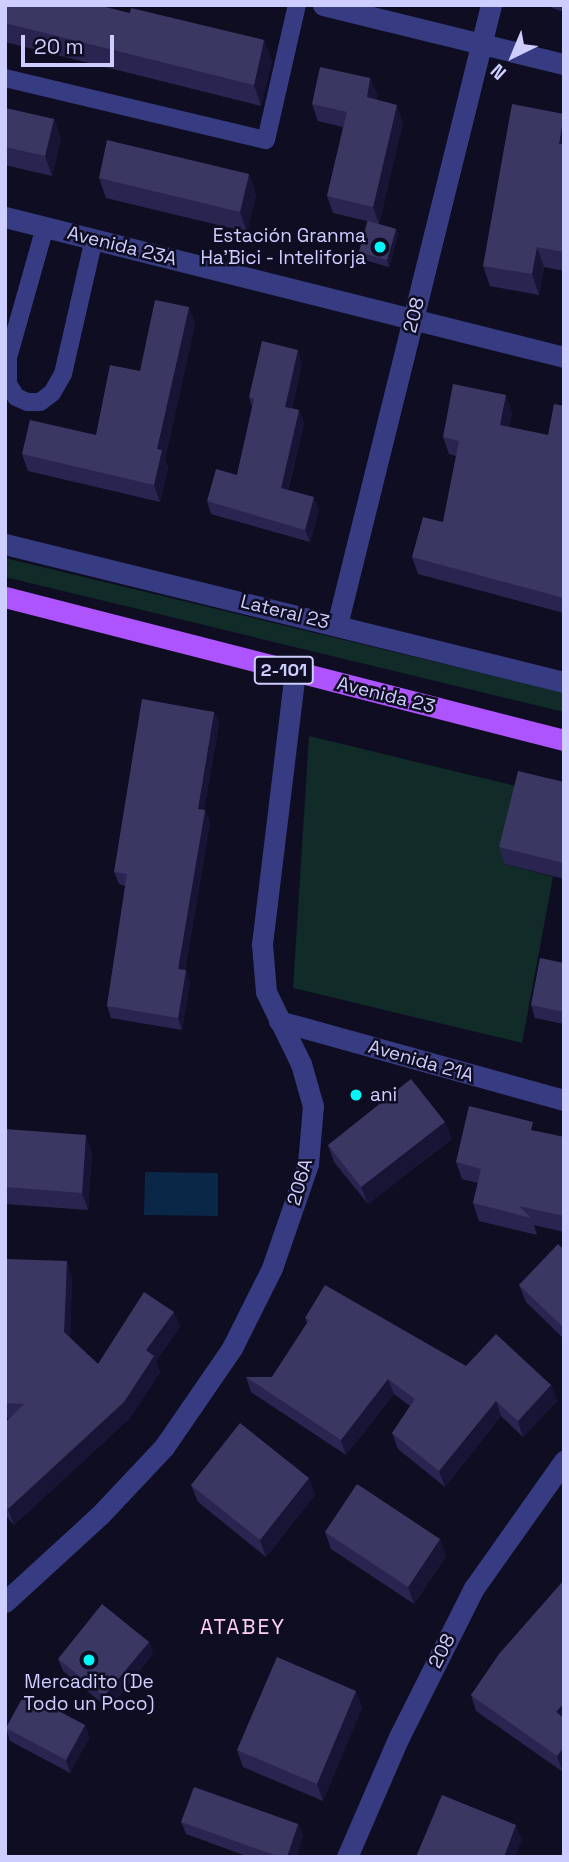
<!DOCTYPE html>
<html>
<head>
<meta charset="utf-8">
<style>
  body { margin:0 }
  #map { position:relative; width:569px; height:1862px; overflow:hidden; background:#0e0d21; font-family:"Space Grotesk",sans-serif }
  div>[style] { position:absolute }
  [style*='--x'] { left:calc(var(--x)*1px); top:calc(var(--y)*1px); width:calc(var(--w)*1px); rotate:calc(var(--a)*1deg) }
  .green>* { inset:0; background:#102b28 }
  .water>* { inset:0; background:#0b2747 }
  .lane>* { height:18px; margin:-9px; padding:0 9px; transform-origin:9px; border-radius:9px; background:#373b81 }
  .street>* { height:21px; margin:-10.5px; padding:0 10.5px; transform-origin:10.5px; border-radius:10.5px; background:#373b81 }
  .primary>* { height:21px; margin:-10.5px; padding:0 10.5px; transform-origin:10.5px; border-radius:10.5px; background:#ae54ff }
  .wall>* { inset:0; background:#292550 }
  .shaded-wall>* { inset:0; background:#171435 }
  .building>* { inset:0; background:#3b3763 }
  .dots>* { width:19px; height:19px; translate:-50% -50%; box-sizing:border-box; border:4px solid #0e0d21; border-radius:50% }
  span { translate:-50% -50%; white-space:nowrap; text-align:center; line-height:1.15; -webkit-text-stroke:5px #0e0d21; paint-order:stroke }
  .shield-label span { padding:2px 5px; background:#0e0d21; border:2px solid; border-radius:5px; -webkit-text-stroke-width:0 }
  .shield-label { font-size:18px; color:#cecdff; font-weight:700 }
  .poi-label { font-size:19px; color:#cecdff }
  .right { translate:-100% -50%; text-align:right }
  .left { translate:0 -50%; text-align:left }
  .street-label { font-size:19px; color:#cecdff }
  .neighbourhood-label { font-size:21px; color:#ffcff2; letter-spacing:2px }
  .frame { position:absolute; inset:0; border:7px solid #cecdff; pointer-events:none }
  .north { position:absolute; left:478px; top:21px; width:70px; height:70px; -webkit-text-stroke:5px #0e0d21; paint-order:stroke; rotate:223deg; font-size:19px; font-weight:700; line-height:28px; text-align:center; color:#cecdff }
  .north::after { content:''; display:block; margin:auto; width:24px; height:32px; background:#cecdff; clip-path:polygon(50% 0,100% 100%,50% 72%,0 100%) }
  .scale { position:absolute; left:21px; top:35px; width:93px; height:32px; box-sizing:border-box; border:4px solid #cecdff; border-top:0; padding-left:9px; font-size:21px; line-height:24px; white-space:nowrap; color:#cecdff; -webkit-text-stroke:5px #0e0d21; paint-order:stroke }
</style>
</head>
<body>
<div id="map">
  <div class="green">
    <div style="clip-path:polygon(5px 558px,564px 693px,564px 712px,5px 577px)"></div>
    <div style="clip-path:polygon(309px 736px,524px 788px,505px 864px,553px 877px,522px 1043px,293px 988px)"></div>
  </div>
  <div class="water">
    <div style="clip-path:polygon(145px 1172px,218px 1173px,218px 1216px,144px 1215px)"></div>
  </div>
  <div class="lane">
    <div style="--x:5;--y:78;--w:268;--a:13.4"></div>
    <div style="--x:266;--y:140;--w:139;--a:-77.1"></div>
    <div style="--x:45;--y:227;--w:136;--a:105.8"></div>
    <div style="--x:8;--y:358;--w:26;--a:90"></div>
    <div style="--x:8;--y:384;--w:15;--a:58"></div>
    <div style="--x:16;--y:397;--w:12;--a:24"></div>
    <div style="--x:27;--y:402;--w:13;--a:0"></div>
    <div style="--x:40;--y:402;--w:15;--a:-37"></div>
    <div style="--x:52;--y:393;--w:22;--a:-60"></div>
    <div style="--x:63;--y:374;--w:139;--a:-77.1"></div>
  </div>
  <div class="street">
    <div style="--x:323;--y:5;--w:248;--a:13.8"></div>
    <div style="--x:5;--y:217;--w:576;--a:14.06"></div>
    <div style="--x:5;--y:544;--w:576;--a:13.87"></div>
    <div style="--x:337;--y:625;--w:639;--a:-76.05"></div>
    <div style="--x:279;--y:1021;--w:296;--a:15.5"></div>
    <div style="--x:5;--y:1602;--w:129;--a:-42.5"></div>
    <div style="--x:100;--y:1515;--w:93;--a:-46.7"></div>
    <div style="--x:164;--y:1447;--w:120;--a:-55.5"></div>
    <div style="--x:232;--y:1348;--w:89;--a:-63.4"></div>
    <div style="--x:272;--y:1268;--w:110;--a:-70.9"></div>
    <div style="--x:308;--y:1164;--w:58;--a:-85.1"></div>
    <div style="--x:313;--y:1106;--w:44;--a:-105.9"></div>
    <div style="--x:301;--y:1064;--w:80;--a:-115.9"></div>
    <div style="--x:266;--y:992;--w:48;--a:-94.8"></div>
    <div style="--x:262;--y:944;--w:273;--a:-83.1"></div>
    <div style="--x:347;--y:1857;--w:131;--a:-66.6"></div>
    <div style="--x:399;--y:1737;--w:167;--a:-63.3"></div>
    <div style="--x:474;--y:1588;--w:156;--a:-54.7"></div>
  </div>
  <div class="primary">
    <div style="--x:5;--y:597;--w:577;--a:14.35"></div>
  </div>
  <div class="wall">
    <div style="clip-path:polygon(5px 5px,130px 13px,264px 40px,272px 61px,261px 106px,5px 42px)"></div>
    <div style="clip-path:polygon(551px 5px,564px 5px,564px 12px,552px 8px)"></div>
    <div style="clip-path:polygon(370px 78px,377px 95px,376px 99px,403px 122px,379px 224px,396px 229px,398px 235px,389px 267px,361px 259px,359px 252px,367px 221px,333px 213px,327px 196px,343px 127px,318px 121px,312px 104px)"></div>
    <div style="clip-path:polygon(5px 108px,54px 119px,61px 139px,52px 176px,5px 165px)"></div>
    <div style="clip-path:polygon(564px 114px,564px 271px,544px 267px,539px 295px,490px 286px,483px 266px)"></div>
    <div style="clip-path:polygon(249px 174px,256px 195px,247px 232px,106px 198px,99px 178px)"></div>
    <div style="clip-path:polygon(189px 307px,195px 324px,165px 459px,168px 468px,160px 502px,28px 471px,22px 454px,96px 435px,140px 371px)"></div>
    <div style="clip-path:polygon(302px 363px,292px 408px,299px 410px,304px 423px,288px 490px,319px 510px,310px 542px,211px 514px,207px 501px,237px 475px,252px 407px,249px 397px)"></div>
    <div style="clip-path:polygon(564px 406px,564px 613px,418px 574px,412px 557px,443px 522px,456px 456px,449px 454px,443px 437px,512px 412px,509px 427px,548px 435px)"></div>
    <div style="clip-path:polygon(214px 712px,219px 724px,204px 810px,205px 810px,210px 823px,185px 970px,190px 983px,182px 1030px,111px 1018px,107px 1006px,125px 886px,119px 884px,114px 872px)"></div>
    <div style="clip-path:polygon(564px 782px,564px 879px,505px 864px,499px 847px)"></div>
    <div style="clip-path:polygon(564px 963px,564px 1024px,535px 1018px,531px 1005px)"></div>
    <div style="clip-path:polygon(5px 1129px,92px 1152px,88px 1210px,5px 1204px)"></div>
    <div style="clip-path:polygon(536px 1131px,564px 1137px,564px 1232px,534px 1225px,537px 1235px,479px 1221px,473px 1203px,478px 1183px,462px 1179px,456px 1162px)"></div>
    <div style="clip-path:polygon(452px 1139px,368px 1204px,334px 1162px,328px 1145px)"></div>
    <div style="clip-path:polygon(564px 1250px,564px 1339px,526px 1302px,519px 1285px)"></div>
    <div style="clip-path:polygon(5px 1259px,72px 1277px,70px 1338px,98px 1364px,174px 1312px,180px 1327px,156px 1361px,160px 1372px,130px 1418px,14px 1525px,5px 1515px,5px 1423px,9px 1418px,5px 1418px)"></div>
    <div style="clip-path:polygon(305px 1318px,466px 1366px,551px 1385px,557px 1401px,523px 1437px,501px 1416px,445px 1487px,398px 1449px,392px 1433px,410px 1406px,394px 1394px,346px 1455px,251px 1392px,246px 1377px,272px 1377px,307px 1323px)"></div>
    <div style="clip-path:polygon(309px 1478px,315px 1495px,266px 1557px,198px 1502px,191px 1485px)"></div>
    <div style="clip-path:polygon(325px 1532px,440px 1539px,446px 1556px,414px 1604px,331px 1549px)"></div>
    <div style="clip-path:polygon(564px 1580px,563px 1772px,476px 1711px,471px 1695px)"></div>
    <div style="clip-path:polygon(149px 1642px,153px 1654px,109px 1709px,63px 1671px,58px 1659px)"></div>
    <div style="clip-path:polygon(356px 1691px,362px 1708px,323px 1801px,243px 1767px,237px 1750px)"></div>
    <div style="clip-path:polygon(85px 1725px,89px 1738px,70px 1773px,10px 1741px,6px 1728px)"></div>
    <div style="clip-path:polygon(181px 1822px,298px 1824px,303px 1836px,296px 1857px,249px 1857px,186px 1834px)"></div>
  </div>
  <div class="shaded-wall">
    <div style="clip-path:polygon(264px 40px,272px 61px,261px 106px,254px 85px)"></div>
    <div style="clip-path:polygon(370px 78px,377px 95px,373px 114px,367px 97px)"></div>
    <div style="clip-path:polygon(397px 105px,403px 122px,379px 224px,373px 207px)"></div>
    <div style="clip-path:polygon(564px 114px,564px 157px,559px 144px)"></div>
    <div style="clip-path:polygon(54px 119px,61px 139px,52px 176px,45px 156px)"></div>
    <div style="clip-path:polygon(249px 174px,256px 195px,247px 232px,240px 212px)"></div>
    <div style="clip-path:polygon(396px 229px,398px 235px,389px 267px,387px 260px)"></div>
    <div style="clip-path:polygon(537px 247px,544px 267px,539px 295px,532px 274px)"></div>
    <div style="clip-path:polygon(189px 307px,195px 324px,165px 459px,168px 468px,160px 502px,154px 485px,157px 449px)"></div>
    <div style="clip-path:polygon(298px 350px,302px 363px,289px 419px,285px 407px)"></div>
    <div style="clip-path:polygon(506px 395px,512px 412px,506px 442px,500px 425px)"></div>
    <div style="clip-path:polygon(299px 410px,304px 423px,285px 500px,281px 488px)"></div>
    <div style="clip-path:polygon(314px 497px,319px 510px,310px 542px,305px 530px)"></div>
    <div style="clip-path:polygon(214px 712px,219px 724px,202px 821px,198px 809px)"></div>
    <div style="clip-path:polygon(205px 810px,210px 823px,183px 981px,178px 969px)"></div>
    <div style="clip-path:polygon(186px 970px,190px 983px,182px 1030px,178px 1018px)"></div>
    <div style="clip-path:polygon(445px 1122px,452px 1139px,368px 1204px,361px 1187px)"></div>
    <div style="clip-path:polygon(86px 1135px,92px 1152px,88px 1210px,82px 1193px)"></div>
    <div style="clip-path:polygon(67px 1261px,72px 1277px,70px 1348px,64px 1332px)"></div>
    <div style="clip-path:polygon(174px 1312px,180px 1327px,156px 1361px,160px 1372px,130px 1418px,14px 1525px,8px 1509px,146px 1350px)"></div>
    <div style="clip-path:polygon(388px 1379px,394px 1394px,346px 1455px,341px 1440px)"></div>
    <div style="clip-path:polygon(551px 1385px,557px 1401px,523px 1437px,518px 1421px)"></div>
    <div style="clip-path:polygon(496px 1401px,501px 1416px,445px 1487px,439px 1471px)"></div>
    <div style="clip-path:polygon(309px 1478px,315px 1495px,266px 1557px,260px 1540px)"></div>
    <div style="clip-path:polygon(440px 1539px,446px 1556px,414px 1604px,408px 1587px)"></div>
    <div style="clip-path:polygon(149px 1642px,153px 1654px,109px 1709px,104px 1696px)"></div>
    <div style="clip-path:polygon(356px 1691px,362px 1708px,323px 1801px,317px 1784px)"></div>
    <div style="clip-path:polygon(564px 1703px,564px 1725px,556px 1712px)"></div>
    <div style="clip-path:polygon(85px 1725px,89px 1738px,70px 1773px,66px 1760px)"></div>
    <div style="clip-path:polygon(564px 1747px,564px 1771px,563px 1772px,557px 1756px)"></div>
    <div style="clip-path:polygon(298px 1824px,303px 1836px,296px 1857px,287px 1857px)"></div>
    <div style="clip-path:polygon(516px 1825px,522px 1840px,515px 1857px,504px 1857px)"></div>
  </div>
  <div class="building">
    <div style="clip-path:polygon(5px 5px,97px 5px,130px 13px,131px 8px,264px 40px,254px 85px,5px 23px)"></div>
    <div style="clip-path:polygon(320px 67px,370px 78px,367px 97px,397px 105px,373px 207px,327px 196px,347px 112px,312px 104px)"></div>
    <div style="clip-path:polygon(512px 104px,564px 114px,559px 144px,564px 144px,564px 252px,537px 247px,532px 274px,483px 266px)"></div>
    <div style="clip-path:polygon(5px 108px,54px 119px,45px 156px,5px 147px)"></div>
    <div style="clip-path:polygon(107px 140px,249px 174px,240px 212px,99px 178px)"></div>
    <div style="clip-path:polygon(368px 221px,396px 229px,387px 260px,359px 252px)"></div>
    <div style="clip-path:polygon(155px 300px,189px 307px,157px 449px,162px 450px,154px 485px,22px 454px,30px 420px,96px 435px,110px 365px,140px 371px)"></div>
    <div style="clip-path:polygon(262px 341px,298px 350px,285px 407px,299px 410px,281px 488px,314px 497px,305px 530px,207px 501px,216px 469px,237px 475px,254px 399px,249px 397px)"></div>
    <div style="clip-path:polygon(453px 384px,506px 395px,500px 425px,548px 435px,554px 404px,564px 406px,564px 598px,412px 557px,423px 517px,443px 522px,459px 441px,443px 437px)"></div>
    <div style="clip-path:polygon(142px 699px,214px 712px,198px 809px,205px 810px,178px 969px,186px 970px,178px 1018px,107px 1006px,127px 874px,114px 872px)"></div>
    <div style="clip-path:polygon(518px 771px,564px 782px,564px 863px,499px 847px)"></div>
    <div style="clip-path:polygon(540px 958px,564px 963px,564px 1012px,531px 1005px)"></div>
    <div style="clip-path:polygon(411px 1079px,445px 1122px,361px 1187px,328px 1145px)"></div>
    <div style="clip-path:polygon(469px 1106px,533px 1122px,531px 1130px,564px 1137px,564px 1216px,519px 1206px,531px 1218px,473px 1203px,481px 1169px,456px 1162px)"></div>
    <div style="clip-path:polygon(5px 1129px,86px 1135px,82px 1193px,5px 1187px)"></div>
    <div style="clip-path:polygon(558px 1244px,564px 1250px,564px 1328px,519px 1285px)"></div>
    <div style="clip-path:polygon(5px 1259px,67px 1261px,64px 1332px,98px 1364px,144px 1292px,174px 1312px,146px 1350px,154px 1356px,124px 1402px,8px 1509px,5px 1506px,5px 1423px,24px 1404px,5px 1403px)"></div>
    <div style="clip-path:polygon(325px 1285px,466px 1366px,496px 1334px,551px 1385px,518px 1421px,496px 1401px,439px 1471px,392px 1433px,415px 1399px,388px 1379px,341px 1440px,246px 1377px,272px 1377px,309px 1320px,305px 1318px)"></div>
    <div style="clip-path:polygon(240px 1423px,309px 1478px,260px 1540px,191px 1485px)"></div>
    <div style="clip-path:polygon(357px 1484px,440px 1539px,408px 1587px,325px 1532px)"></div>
    <div style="clip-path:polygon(564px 1580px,564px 1703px,556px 1712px,564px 1718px,564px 1747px,557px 1756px,471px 1695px,499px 1654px)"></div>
    <div style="clip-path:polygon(102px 1604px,149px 1642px,104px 1696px,58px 1659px)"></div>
    <div style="clip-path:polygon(277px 1657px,356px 1691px,317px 1784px,237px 1750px)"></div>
    <div style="clip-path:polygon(25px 1693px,85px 1725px,66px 1760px,6px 1728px)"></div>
    <div style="clip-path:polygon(194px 1787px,298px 1824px,287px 1857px,280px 1857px,181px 1822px)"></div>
    <div style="clip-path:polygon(442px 1795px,516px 1825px,504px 1857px,416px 1857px)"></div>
  </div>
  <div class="dots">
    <div style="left:380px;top:247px;background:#00f8f8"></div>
    <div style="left:356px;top:1095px;background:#00f8f8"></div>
    <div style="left:89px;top:1660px;background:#00f8f8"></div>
  </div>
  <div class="shield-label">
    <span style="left:284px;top:670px">2-101</span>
  </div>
  <div class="poi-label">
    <span class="right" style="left:366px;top:247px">Estación Granma<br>Ha'Bici - Inteliforja</span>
    <span class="left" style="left:370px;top:1095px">ani</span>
    <span style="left:89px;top:1693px">Mercadito (De<br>Todo un Poco)</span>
  </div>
  <div class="street-label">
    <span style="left:122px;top:246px;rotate:14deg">Avenida 23A</span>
    <span style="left:414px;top:315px;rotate:-76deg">208</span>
    <span style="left:285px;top:612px;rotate:14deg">Lateral 23</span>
    <span style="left:386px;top:695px;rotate:14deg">Avenida 23</span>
    <span style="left:421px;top:1061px;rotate:16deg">Avenida 21A</span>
    <span style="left:300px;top:1182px;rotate:-74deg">206A</span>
    <span style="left:442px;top:1651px;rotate:-63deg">208</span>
  </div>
  <div class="neighbourhood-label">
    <span style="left:243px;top:1627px">ATABEY</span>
  </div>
  <div class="frame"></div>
  <div class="north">N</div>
  <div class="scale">20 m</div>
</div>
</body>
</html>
